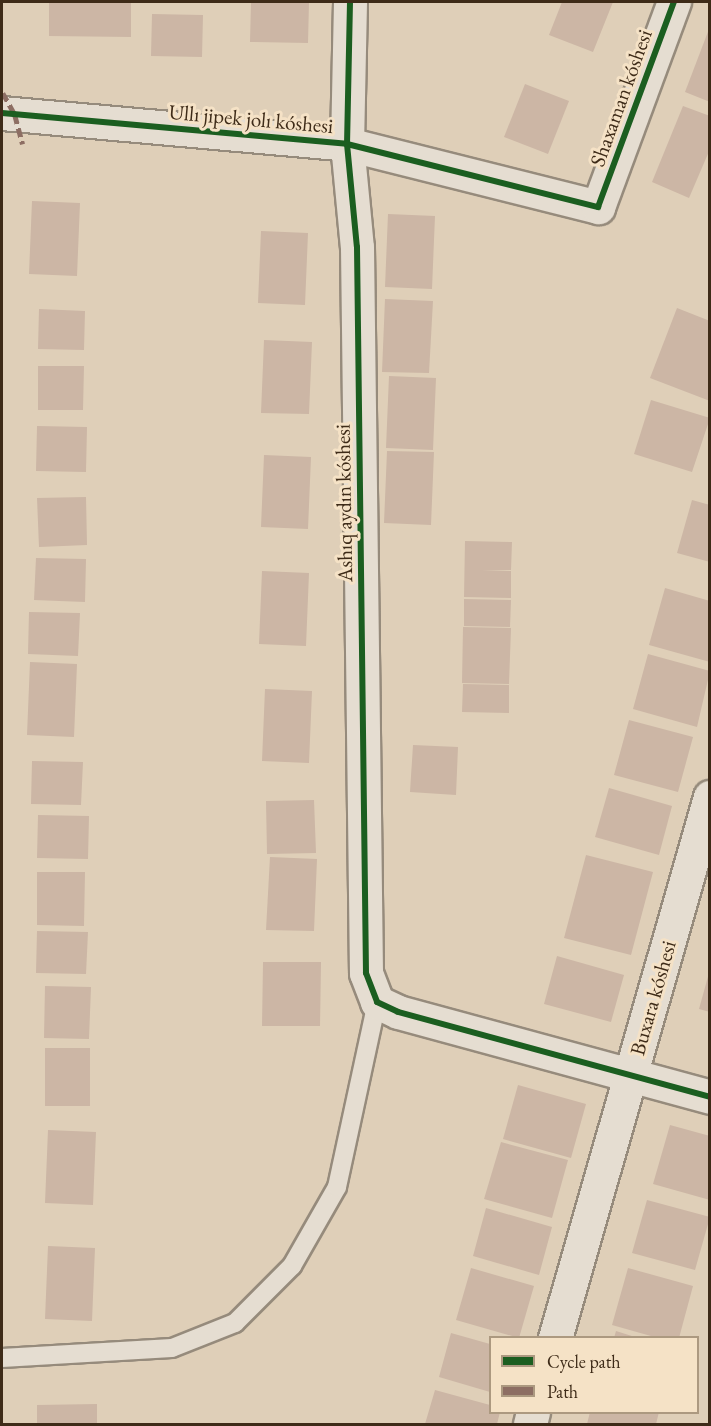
<!DOCTYPE html>
<html>
<head>
<meta charset="utf-8">
<style>
  body { margin:0 }
  #map { position:relative; width:711px; height:1426px; overflow:hidden; background:#dfcfb8; font-family:"EB Garamond",serif }
  div>[style] { position:absolute }
  [style*='--x'] { left:calc(var(--x)*1px); top:calc(var(--y)*1px); width:calc(var(--w)*1px); rotate:calc(var(--a)*1deg) }
  .building>* { inset:0; background:#ccb6a5 }
  .roads { filter:drop-shadow(2px 0 #968b7c) drop-shadow(-2px 0 #968b7c) drop-shadow(0 2px #968b7c) drop-shadow(0 -2px #968b7c) }
  .lane>* { height:18px; margin:-9px; padding:0 9px; transform-origin:9px; border-radius:9px; background:#e5ddd1 }
  .street>* { height:33px; margin:-16.5px; padding:0 16.5px; transform-origin:16.5px; border-radius:16.5px; background:#e5ddd1 }
  .quiet>* { height:4.5px; margin-top:-2.25px; transform-origin:0; background:repeating-linear-gradient(90deg,#8d6e63 0 9px,transparent 0 13.5px) }
  .cycleway>* { height:6px; margin:-3px; padding:0 3px; transform-origin:3px; border-radius:3px; background:#1b5e20 }
  span { translate:-50% -50%; white-space:nowrap; text-align:center; line-height:1.15; -webkit-text-stroke:6px #f5e2c6; paint-order:stroke }
  .street-label { font-size:21px; color:#3e2b18 }
  .frame { position:absolute; inset:0; border:3px solid #3e2b18; pointer-events:none }
  .legend { position:absolute; left:489px; top:1336px; width:210px; height:78px; box-sizing:border-box; background:#f5e2c6; border:2px solid #ac9980; margin:0; padding:8px 10px; list-style:none; font-size:18px; color:#3e2b18 }
  .legend li { display:flex; align-items:center; gap:12px; height:30px }
  .legend b { width:30px; border:2px solid #ac9980 }
</style>
</head>
<body>
<div id="map">
  <div class="building">
    <div style="clip-path:polygon(49px 2px,131px 2px,131px 37px,49px 36px)"></div>
    <div style="clip-path:polygon(251px 2px,309px 2px,308px 43px,250px 42px)"></div>
    <div style="clip-path:polygon(562px 2px,613px 2px,593px 52px,549px 35px)"></div>
    <div style="clip-path:polygon(152px 14px,203px 15px,202px 57px,151px 56px)"></div>
    <div style="clip-path:polygon(709px 29px,710px 29px,710px 102px,685px 92px)"></div>
    <div style="clip-path:polygon(525px 84px,569px 101px,548px 154px,504px 137px)"></div>
    <div style="clip-path:polygon(683px 106px,710px 116px,710px 149px,689px 198px,652px 182px)"></div>
    <div style="clip-path:polygon(32px 201px,80px 203px,77px 276px,29px 274px)"></div>
    <div style="clip-path:polygon(388px 214px,435px 216px,432px 289px,385px 287px)"></div>
    <div style="clip-path:polygon(261px 231px,308px 233px,305px 305px,258px 303px)"></div>
    <div style="clip-path:polygon(385px 299px,433px 301px,429px 373px,382px 372px)"></div>
    <div style="clip-path:polygon(677px 308px,710px 321px,710px 401px,650px 378px)"></div>
    <div style="clip-path:polygon(39px 309px,85px 311px,84px 350px,38px 349px)"></div>
    <div style="clip-path:polygon(264px 340px,312px 342px,309px 414px,261px 413px)"></div>
    <div style="clip-path:polygon(38px 366px,84px 366px,83px 410px,38px 410px)"></div>
    <div style="clip-path:polygon(389px 376px,436px 378px,433px 450px,386px 448px)"></div>
    <div style="clip-path:polygon(651px 400px,710px 418px,692px 472px,634px 454px)"></div>
    <div style="clip-path:polygon(37px 426px,87px 427px,86px 472px,36px 471px)"></div>
    <div style="clip-path:polygon(387px 451px,434px 452px,431px 525px,384px 523px)"></div>
    <div style="clip-path:polygon(264px 455px,311px 457px,308px 529px,261px 527px)"></div>
    <div style="clip-path:polygon(86px 497px,87px 545px,39px 547px,37px 498px)"></div>
    <div style="clip-path:polygon(692px 500px,710px 505px,710px 562px,677px 553px)"></div>
    <div style="clip-path:polygon(465px 541px,512px 542px,511px 570px,482px 570px,511px 571px,511px 598px,464px 597px)"></div>
    <div style="clip-path:polygon(36px 558px,86px 559px,85px 602px,34px 600px)"></div>
    <div style="clip-path:polygon(262px 571px,309px 573px,306px 646px,259px 644px)"></div>
    <div style="clip-path:polygon(665px 588px,710px 601px,710px 662px,649px 645px)"></div>
    <div style="clip-path:polygon(464px 599px,511px 600px,510px 627px,464px 626px)"></div>
    <div style="clip-path:polygon(29px 612px,80px 613px,78px 656px,28px 654px)"></div>
    <div style="clip-path:polygon(463px 627px,511px 628px,509px 684px,462px 683px)"></div>
    <div style="clip-path:polygon(648px 654px,710px 671px,697px 727px,633px 709px)"></div>
    <div style="clip-path:polygon(30px 662px,77px 664px,74px 737px,27px 735px)"></div>
    <div style="clip-path:polygon(463px 684px,509px 685px,509px 713px,462px 712px)"></div>
    <div style="clip-path:polygon(265px 689px,312px 691px,309px 763px,262px 761px)"></div>
    <div style="clip-path:polygon(629px 720px,693px 737px,678px 792px,614px 775px)"></div>
    <div style="clip-path:polygon(413px 745px,458px 747px,456px 795px,410px 792px)"></div>
    <div style="clip-path:polygon(32px 761px,83px 762px,81px 805px,31px 804px)"></div>
    <div style="clip-path:polygon(609px 788px,672px 806px,659px 855px,595px 837px)"></div>
    <div style="clip-path:polygon(314px 800px,316px 853px,267px 854px,266px 801px)"></div>
    <div style="clip-path:polygon(38px 815px,89px 816px,88px 859px,37px 858px)"></div>
    <div style="clip-path:polygon(586px 855px,653px 872px,631px 955px,564px 938px)"></div>
    <div style="clip-path:polygon(270px 857px,317px 859px,314px 931px,266px 930px)"></div>
    <div style="clip-path:polygon(37px 872px,85px 872px,84px 926px,37px 925px)"></div>
    <div style="clip-path:polygon(37px 931px,88px 932px,86px 974px,36px 973px)"></div>
    <div style="clip-path:polygon(557px 956px,624px 975px,611px 1022px,544px 1004px)"></div>
    <div style="clip-path:polygon(263px 962px,321px 962px,320px 1026px,262px 1026px)"></div>
    <div style="clip-path:polygon(709px 973px,710px 973px,710px 1012px,699px 1009px)"></div>
    <div style="clip-path:polygon(45px 986px,91px 987px,89px 1039px,44px 1038px)"></div>
    <div style="clip-path:polygon(45px 1048px,90px 1048px,90px 1106px,45px 1106px)"></div>
    <div style="clip-path:polygon(518px 1085px,586px 1104px,571px 1158px,503px 1139px)"></div>
    <div style="clip-path:polygon(670px 1125px,710px 1136px,710px 1200px,653px 1184px)"></div>
    <div style="clip-path:polygon(48px 1130px,96px 1132px,93px 1205px,45px 1203px)"></div>
    <div style="clip-path:polygon(501px 1142px,568px 1160px,552px 1218px,484px 1199px)"></div>
    <div style="clip-path:polygon(647px 1200px,710px 1217px,695px 1270px,632px 1253px)"></div>
    <div style="clip-path:polygon(486px 1208px,552px 1227px,539px 1275px,473px 1256px)"></div>
    <div style="clip-path:polygon(48px 1246px,95px 1248px,92px 1321px,45px 1319px)"></div>
    <div style="clip-path:polygon(471px 1268px,534px 1286px,519px 1338px,456px 1320px)"></div>
    <div style="clip-path:polygon(628px 1268px,693px 1286px,679px 1338px,658px 1338px,612px 1325px)"></div>
    <div style="clip-path:polygon(616px 1331px,635px 1337px,635px 1338px,614px 1338px)"></div>
    <div style="clip-path:polygon(451px 1333px,490px 1344px,490px 1392px,439px 1377px)"></div>
    <div style="clip-path:polygon(435px 1390px,490px 1405px,490px 1412px,500px 1412px,497px 1424px,425px 1424px)"></div>
    <div style="clip-path:polygon(97px 1404px,97px 1424px,37px 1424px,37px 1405px)"></div>
    <div style="clip-path:polygon(590px 1412px,659px 1412px,656px 1424px,587px 1424px)"></div>
  </div>
  <div class="roads">
    <div class="lane">
      <div style="--x:2;--y:1358;--w:170;--a:-3.4"></div>
      <div style="--x:172;--y:1348;--w:68;--a:-21.6"></div>
      <div style="--x:235;--y:1323;--w:81;--a:-45"></div>
      <div style="--x:292;--y:1266;--w:91;--a:-60.3"></div>
      <div style="--x:337;--y:1187;--w:189;--a:-77.8"></div>
    </div>
    <div class="street">
      <div style="--x:350;--y:2;--w:142;--a:91.2"></div>
      <div style="--x:347;--y:144;--w:103;--a:84.5"></div>
      <div style="--x:357;--y:247;--w:726;--a:89.29"></div>
      <div style="--x:366;--y:973;--w:31;--a:69"></div>
      <div style="--x:377;--y:1002;--w:23;--a:25"></div>
      <div style="--x:398;--y:1012;--w:323;--a:15.2"></div>
      <div style="--x:2;--y:113;--w:346;--a:5.1"></div>
      <div style="--x:347;--y:144;--w:259;--a:14.1"></div>
      <div style="--x:598;--y:207;--w:219;--a:-69.7"></div>
      <div style="--x:555;--y:1338;--w:563;--a:-74.01"></div>
      <div style="--x:530;--y:1424;--w:12;--a:-76"></div>
    </div>
  </div>
  <div class="quiet">
    <div style="--x:3;--y:93;--w:25;--a:61"></div>
    <div style="--x:15;--y:115;--w:30;--a:75"></div>
  </div>
  <div class="cycleway">
    <div style="--x:350;--y:2;--w:142;--a:91.2"></div>
    <div style="--x:347;--y:144;--w:103;--a:84.5"></div>
    <div style="--x:357;--y:247;--w:726;--a:89.29"></div>
    <div style="--x:366;--y:973;--w:31;--a:69"></div>
    <div style="--x:377;--y:1002;--w:23;--a:25"></div>
    <div style="--x:398;--y:1012;--w:323;--a:15.2"></div>
    <div style="--x:2;--y:113;--w:346;--a:5.1"></div>
    <div style="--x:347;--y:144;--w:259;--a:14.1"></div>
    <div style="--x:598;--y:207;--w:219;--a:-69.7"></div>
  </div>
  <div class="street-label">
    <span style="left:621px;top:98px;rotate:-70deg">Shaxaman kóshesi</span>
    <span style="left:251px;top:119px;rotate:5deg">Ullı jipek jolı kóshesi</span>
    <span style="left:344px;top:503px;rotate:-91deg">Ashıq aydın kóshesi</span>
    <span style="left:653px;top:998px;rotate:-74deg">Buxara kóshesi</span>
  </div>
  <div class="frame"></div>
  <ul class="legend">
  <li><b style="height:8px;background:#1b5e20"></b>Cycle path</li>
  <li><b style="height:8px;background:#8d6e63"></b>Path</li>
  </ul>
</div>
</body>
</html>
